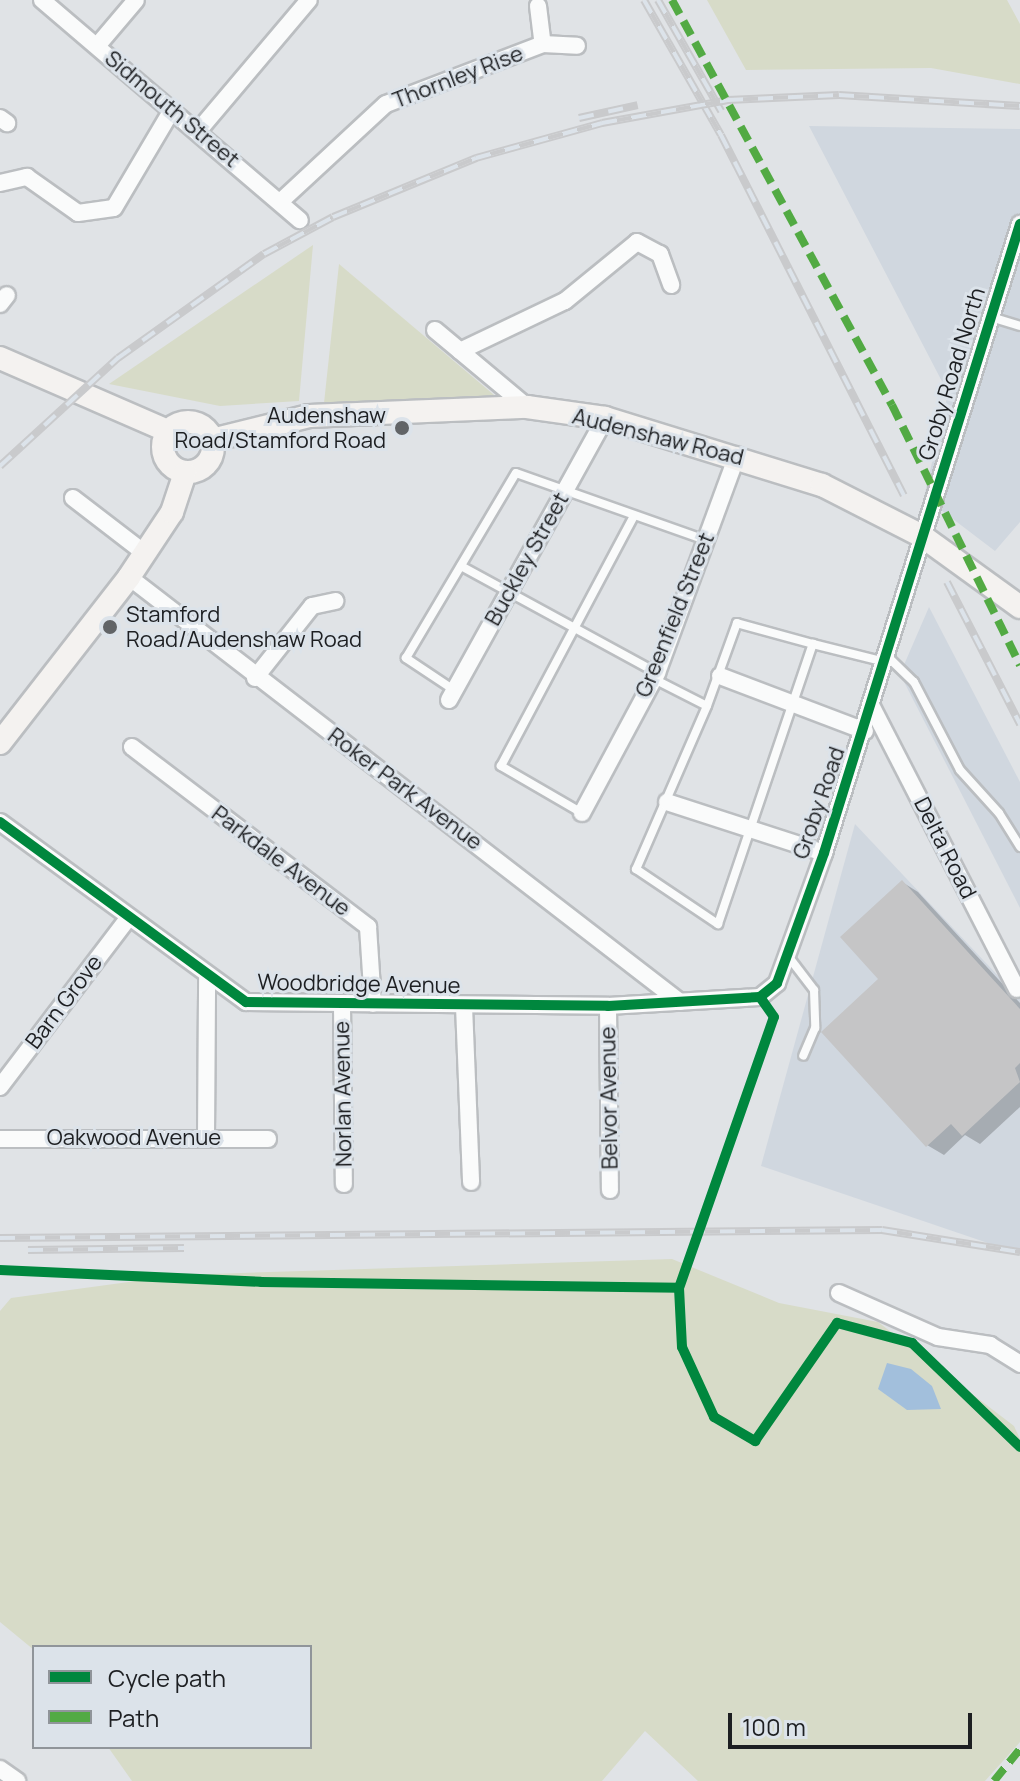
<!DOCTYPE html>
<html>
<head>
<meta charset="utf-8">
<style>
  body { margin:0 }
  #map { position:relative; width:1020px; height:1781px; overflow:hidden; background:#e0e3e6; font-family:Manrope,sans-serif }
  div>[style] { position:absolute }
  [style*='--x'] { left:calc(var(--x)*1px); top:calc(var(--y)*1px); width:calc(var(--w)*1px); rotate:calc(var(--a)*1deg) }
  .built>* { inset:0; background:#d0d7df }
  .green>* { inset:0; background:#d7dbc8 }
  .water>* { inset:0; background:#a2bfdc }
  .shadow>* { inset:0; background:#0003 }
  .building>* { inset:0; background:#c5c5c6 }
  .roads { filter:drop-shadow(2px 0 #bbbec1) drop-shadow(-2px 0 #bbbec1) drop-shadow(0 2px #bbbec1) drop-shadow(0 -2px #bbbec1) }
  .lane>* { height:8px; margin:-4px; padding:0 4px; transform-origin:4px; border-radius:4px; background:#fafbfb }
  .street>* { height:16px; margin:-8px; padding:0 8px; transform-origin:8px; border-radius:8px; background:#fafbfb }
  .secondary>* { height:22px; margin:-11px; padding:0 11px; transform-origin:11px; border-radius:11px; background:#f4f2f0 }
  .secondary>.ring { margin:-11px; padding:0; box-sizing:content-box; background:none; border:22px solid #f4f2f0; border-radius:50% }
  .rail>* { height:8px; margin-top:-4px; transform-origin:0; background:repeating-linear-gradient(90deg,#dce3ea 0 15px,#c9cacc 0 30px); box-sizing:border-box; border-block:2px solid #c9cacc }
  .quiet>* { height:8px; margin-top:-4px; transform-origin:0; background:repeating-linear-gradient(90deg,#52aa43 0 16px,transparent 0 24px) }
  .cycleway>* { height:10px; margin:-5px; padding:0 5px; transform-origin:5px; border-radius:5px; background:#00873e }
  .dots>* { width:22px; height:22px; translate:-50% -50%; box-sizing:border-box; border:4px solid #dce3ea; border-radius:50% }
  span { translate:-50% -50%; white-space:nowrap; text-align:center; line-height:1.15; -webkit-text-stroke:6px #dce3ea; paint-order:stroke }
  .street-label { font-size:22px; color:#1d1f22 }
  .poi-label { font-size:22px; color:#1d1f22 }
  .right { translate:-100% -50%; text-align:right }
  .left { translate:0 -50%; text-align:left }
  .legend { position:absolute; left:32px; top:1645px; width:280px; height:104px; box-sizing:border-box; background:#dce3ea; border:2px solid #90959a; margin:0; padding:10px 14px; list-style:none; font-size:24px; color:#1d1f22 }
  .legend li { display:flex; align-items:center; gap:16px; height:40px }
  .legend b { width:40px; border:2px solid #90959a }
  .scale { position:absolute; left:728px; top:1713px; width:244px; height:36px; box-sizing:border-box; border:4px solid #1d1f22; border-top:0; padding-left:10px; font-size:24px; line-height:28px; white-space:nowrap; color:#1d1f22; -webkit-text-stroke:6px #dce3ea; paint-order:stroke }
</style>
</head>
<body>
<div id="map">
  <div class="built">
    <div style="clip-path:polygon(809px 126px,1020px 129px,1020px 522px,995px 551px,924px 497px,948px 393px)"></div>
    <div style="clip-path:polygon(929px 607px,1020px 782px,1020px 908px,900px 674px)"></div>
    <div style="clip-path:polygon(855px 824px,1020px 999px,1020px 1254px,761px 1166px)"></div>
  </div>
  <div class="green">
    <div style="clip-path:polygon(707px 0,1007px 0,1020px 24px,1020px 84px,931px 68px,746px 70px)"></div>
    <div style="clip-path:polygon(313px 245px,299px 401px,220px 406px,109px 384px)"></div>
    <div style="clip-path:polygon(339px 264px,500px 400px,324px 403px)"></div>
    <div style="clip-path:polygon(672px 1259px,779px 1303px,878px 1322px,1014px 1426px,1020px 1439px,1020px 1742px,985px 1781px,698px 1781px,645px 1731px,602px 1781px,132px 1781px,108px 1747px,310px 1747px,310px 1647px,34px 1650px,0 1622px,0 1311px,11px 1298px,180px 1275px)"></div>
  </div>
  <div class="water">
    <div style="clip-path:polygon(887px 1363px,911px 1369px,932px 1386px,941px 1409px,907px 1410px,878px 1389px)"></div>
  </div>
  <div class="shadow">
    <div style="clip-path:polygon(902px 882px,918px 892px,1020px 1003px,1020px 1107px,980px 1144px,965px 1135px,944px 1155px,927px 1145px,881px 979px)"></div>
  </div>
  <div class="building">
    <div style="clip-path:polygon(902px 880px,1020px 1009px,1020px 1063px,1015px 1068px,1020px 1082px,962px 1136px,951px 1124px,926px 1147px,821px 1032px,878px 979px,840px 937px)"></div>
  </div>
  <div class="roads">
    <div class="lane">
      <div style="--x:991;--y:317;--w:30;--a:17"></div>
      <div style="--x:461;--y:566;--w:223;--a:28.6"></div>
      <div style="--x:813;--y:644;--w:75;--a:13.9"></div>
      <div style="--x:888;--y:657;--w:36;--a:44"></div>
      <div style="--x:914;--y:682;--w:99;--a:62.4"></div>
      <div style="--x:960;--y:770;--w:58;--a:47.8"></div>
      <div style="--x:999;--y:813;--w:40;--a:58"></div>
      <div style="--x:654;--y:679;--w:59;--a:27"></div>
      <div style="--x:707;--y:706;--w:178;--a:113.5"></div>
      <div style="--x:636;--y:869;--w:99;--a:33.9"></div>
      <div style="--x:718;--y:924;--w:296;--a:-71.3"></div>
      <div style="--x:813;--y:644;--w:79;--a:-164.6"></div>
      <div style="--x:737;--y:623;--w:88;--a:109.9"></div>
      <div style="--x:454;--y:690;--w:58;--a:-146.3"></div>
      <div style="--x:406;--y:658;--w:215;--a:-59.3"></div>
      <div style="--x:516;--y:473;--w:201;--a:19.5"></div>
      <div style="--x:582;--y:813;--w:94;--a:-149.9"></div>
      <div style="--x:501;--y:766;--w:283;--a:-62"></div>
      <div style="--x:788;--y:956;--w:43;--a:52.6"></div>
      <div style="--x:814;--y:990;--w:38;--a:88"></div>
      <div style="--x:815;--y:1028;--w:30;--a:113"></div>
    </div>
    <div class="street">
      <div style="--x:42;--y:0;--w:339;--a:40.5"></div>
      <div style="--x:538;--y:6;--w:38;--a:83"></div>
      <div style="--x:97;--y:46;--w:60;--a:-49.7"></div>
      <div style="--x:0;--y:118;--w:9;--a:36"></div>
      <div style="--x:199;--y:130;--w:170;--a:-49.8"></div>
      <div style="--x:0;--y:183;--w:28;--a:-13"></div>
      <div style="--x:27;--y:177;--w:62;--a:35.2"></div>
      <div style="--x:78;--y:213;--w:36;--a:-8"></div>
      <div style="--x:114;--y:208;--w:114;--a:-59.4"></div>
      <div style="--x:280;--y:202;--w:144;--a:-42.8"></div>
      <div style="--x:386;--y:104;--w:168;--a:-20.9"></div>
      <div style="--x:543;--y:44;--w:34;--a:3"></div>
      <div style="--x:0;--y:304;--w:11;--a:-52"></div>
      <div style="--x:435;--y:330;--w:120;--a:39.9"></div>
      <div style="--x:460;--y:351;--w:116;--a:-25.5"></div>
      <div style="--x:565;--y:301;--w:93;--a:-39.3"></div>
      <div style="--x:637;--y:242;--w:26;--a:28"></div>
      <div style="--x:660;--y:254;--w:33;--a:70"></div>
      <div style="--x:73;--y:498;--w:88;--a:37.6"></div>
      <div style="--x:129;--y:577;--w:696;--a:37.64"></div>
      <div style="--x:720;--y:676;--w:155;--a:20.8"></div>
      <div style="--x:255;--y:678;--w:92;--a:-51.6"></div>
      <div style="--x:312;--y:606;--w:24;--a:-12"></div>
      <div style="--x:449;--y:700;--w:322;--a:-61"></div>
      <div style="--x:872;--y:707;--w:317;--a:62.8"></div>
      <div style="--x:132;--y:747;--w:297;--a:37.3"></div>
      <div style="--x:368;--y:927;--w:77;--a:86.3"></div>
      <div style="--x:667;--y:802;--w:165;--a:18"></div>
      <div style="--x:582;--y:813;--w:159;--a:-61.8"></div>
      <div style="--x:657;--y:673;--w:232;--a:-69.8"></div>
      <div style="--x:0;--y:822;--w:305;--a:36.2"></div>
      <div style="--x:246;--y:1002;--w:362;--a:0.6"></div>
      <div style="--x:608;--y:1006;--w:152;--a:-3.4"></div>
      <div style="--x:760;--y:997;--w:22;--a:-39"></div>
      <div style="--x:777;--y:983;--w:138;--a:-70.1"></div>
      <div style="--x:824;--y:853;--w:659;--a:-72.69"></div>
      <div style="--x:342;--y:1005;--w:179;--a:89.4"></div>
      <div style="--x:464;--y:1006;--w:176;--a:87.7"></div>
      <div style="--x:608;--y:1006;--w:184;--a:89.4"></div>
      <div style="--x:0;--y:1087;--w:213;--a:-52.8"></div>
      <div style="--x:206;--y:1137;--w:162;--a:-89.6"></div>
      <div style="--x:0;--y:1139;--w:268;--a:0"></div>
      <div style="--x:839;--y:1293;--w:108;--a:24"></div>
      <div style="--x:938;--y:1337;--w:53;--a:8.7"></div>
      <div style="--x:990;--y:1345;--w:36;--a:32"></div>
      <div style="--x:0;--y:1769;--w:21;--a:35"></div>
    </div>
    <div class="secondary">
      <div style="--x:0;--y:358;--w:183;--a:23.5"></div>
      <div class="ring" style="left:163px;top:422px;width:28px;height:28px"></div>
      <div style="--x:212;--y:440;--w:100;--a:-13.9"></div>
      <div style="--x:309;--y:416;--w:218;--a:-2.4"></div>
      <div style="--x:527;--y:407;--w:79;--a:8"></div>
      <div style="--x:605;--y:418;--w:227;--a:17.2"></div>
      <div style="--x:822;--y:485;--w:112;--a:27"></div>
      <div style="--x:922;--y:536;--w:121;--a:35.9"></div>
      <div style="--x:0;--y:743;--w:210;--a:-52.1"></div>
      <div style="--x:129;--y:577;--w:78;--a:-56.5"></div>
      <div style="--x:172;--y:512;--w:41;--a:-71.6"></div>
    </div>
  </div>
  <div class="rail">
    <div style="--x:644;--y:0;--w:155;--a:60.3"></div>
    <div style="--x:721;--y:135;--w:404;--a:63.1"></div>
    <div style="--x:658;--y:0;--w:128;--a:60.4"></div>
    <div style="--x:579;--y:118;--w:60;--a:-12.4"></div>
    <div style="--x:0;--y:466;--w:160;--a:-42.5"></div>
    <div style="--x:118;--y:358;--w:179;--a:-35.5"></div>
    <div style="--x:264;--y:254;--w:78;--a:-28.2"></div>
    <div style="--x:333;--y:217;--w:155;--a:-22.4"></div>
    <div style="--x:476;--y:158;--w:131;--a:-15.5"></div>
    <div style="--x:602;--y:123;--w:128;--a:-10.3"></div>
    <div style="--x:728;--y:100;--w:111;--a:-2.6"></div>
    <div style="--x:839;--y:95;--w:181;--a:3.5"></div>
    <div style="--x:947;--y:582;--w:160;--a:62.8"></div>
    <div style="--x:0;--y:1238;--w:882;--a:-0.52"></div>
    <div style="--x:882;--y:1230;--w:140;--a:9.1"></div>
    <div style="--x:28;--y:1250;--w:156;--a:-0.7"></div>
  </div>
  <div class="quiet">
    <div style="--x:672;--y:0;--w:461;--a:61.5"></div>
    <div style="--x:892;--y:405;--w:290;--a:63.8"></div>
    <div style="--x:994;--y:1781;--w:41;--a:-50.9"></div>
  </div>
  <div class="cycleway">
    <div style="--x:0;--y:822;--w:305;--a:36.2"></div>
    <div style="--x:246;--y:1002;--w:362;--a:0.6"></div>
    <div style="--x:608;--y:1006;--w:152;--a:-3.4"></div>
    <div style="--x:760;--y:997;--w:22;--a:-39"></div>
    <div style="--x:777;--y:983;--w:138;--a:-70.1"></div>
    <div style="--x:824;--y:853;--w:659;--a:-72.69"></div>
    <div style="--x:0;--y:1270;--w:261;--a:2.6"></div>
    <div style="--x:261;--y:1282;--w:418;--a:0.8"></div>
    <div style="--x:679;--y:1288;--w:59;--a:87.1"></div>
    <div style="--x:682;--y:1347;--w:77;--a:65.4"></div>
    <div style="--x:714;--y:1417;--w:48;--a:30.3"></div>
    <div style="--x:755;--y:1441;--w:144;--a:-55.2"></div>
    <div style="--x:837;--y:1323;--w:78;--a:14.9"></div>
    <div style="--x:912;--y:1343;--w:150;--a:43.9"></div>
    <div style="--x:679;--y:1288;--w:287;--a:-70.7"></div>
    <div style="--x:774;--y:1017;--w:24;--a:-125"></div>
  </div>
  <div class="dots">
    <div style="left:402px;top:428px;background:#616467"></div>
    <div style="left:110px;top:627px;background:#616467"></div>
  </div>
  <div class="street-label">
    <span style="left:458px;top:77px;rotate:-21deg">Thornley Rise</span>
    <span style="left:172px;top:109px;rotate:40deg">Sidmouth Street</span>
    <span style="left:952px;top:374px;rotate:-73deg">Groby Road North</span>
    <span style="left:658px;top:437px;rotate:14deg">Audenshaw Road</span>
    <span style="left:527px;top:559px;rotate:-61deg">Buckley Street</span>
    <span style="left:675px;top:615px;rotate:-68deg">Greenfield Street</span>
    <span style="left:405px;top:789px;rotate:37deg">Roker Park Avenue</span>
    <span style="left:819px;top:803px;rotate:-71deg">Groby Road</span>
    <span style="left:945px;top:848px;rotate:63deg">Delta Road</span>
    <span style="left:281px;top:861px;rotate:37deg">Parkdale Avenue</span>
    <span style="left:359px;top:984px;rotate:1deg">Woodbridge Avenue</span>
    <span style="left:64px;top:1002px;rotate:-53deg">Barn Grove</span>
    <span style="left:343px;top:1094px;rotate:-91deg">Norlan Avenue</span>
    <span style="left:609px;top:1098px;rotate:-91deg">Belvor Avenue</span>
    <span style="left:134px;top:1138px">Oakwood Avenue</span>
  </div>
  <div class="poi-label">
    <span class="right" style="left:386px;top:428px">Audenshaw<br>Road/Stamford Road</span>
    <span class="left" style="left:126px;top:627px">Stamford<br>Road/Audenshaw Road</span>
  </div>
  <ul class="legend">
  <li><b style="height:10px;background:#00873e"></b>Cycle path</li>
  <li><b style="height:10px;background:#52aa43"></b>Path</li>
  </ul>
  <div class="scale">100 m</div>
</div>
</body>
</html>
